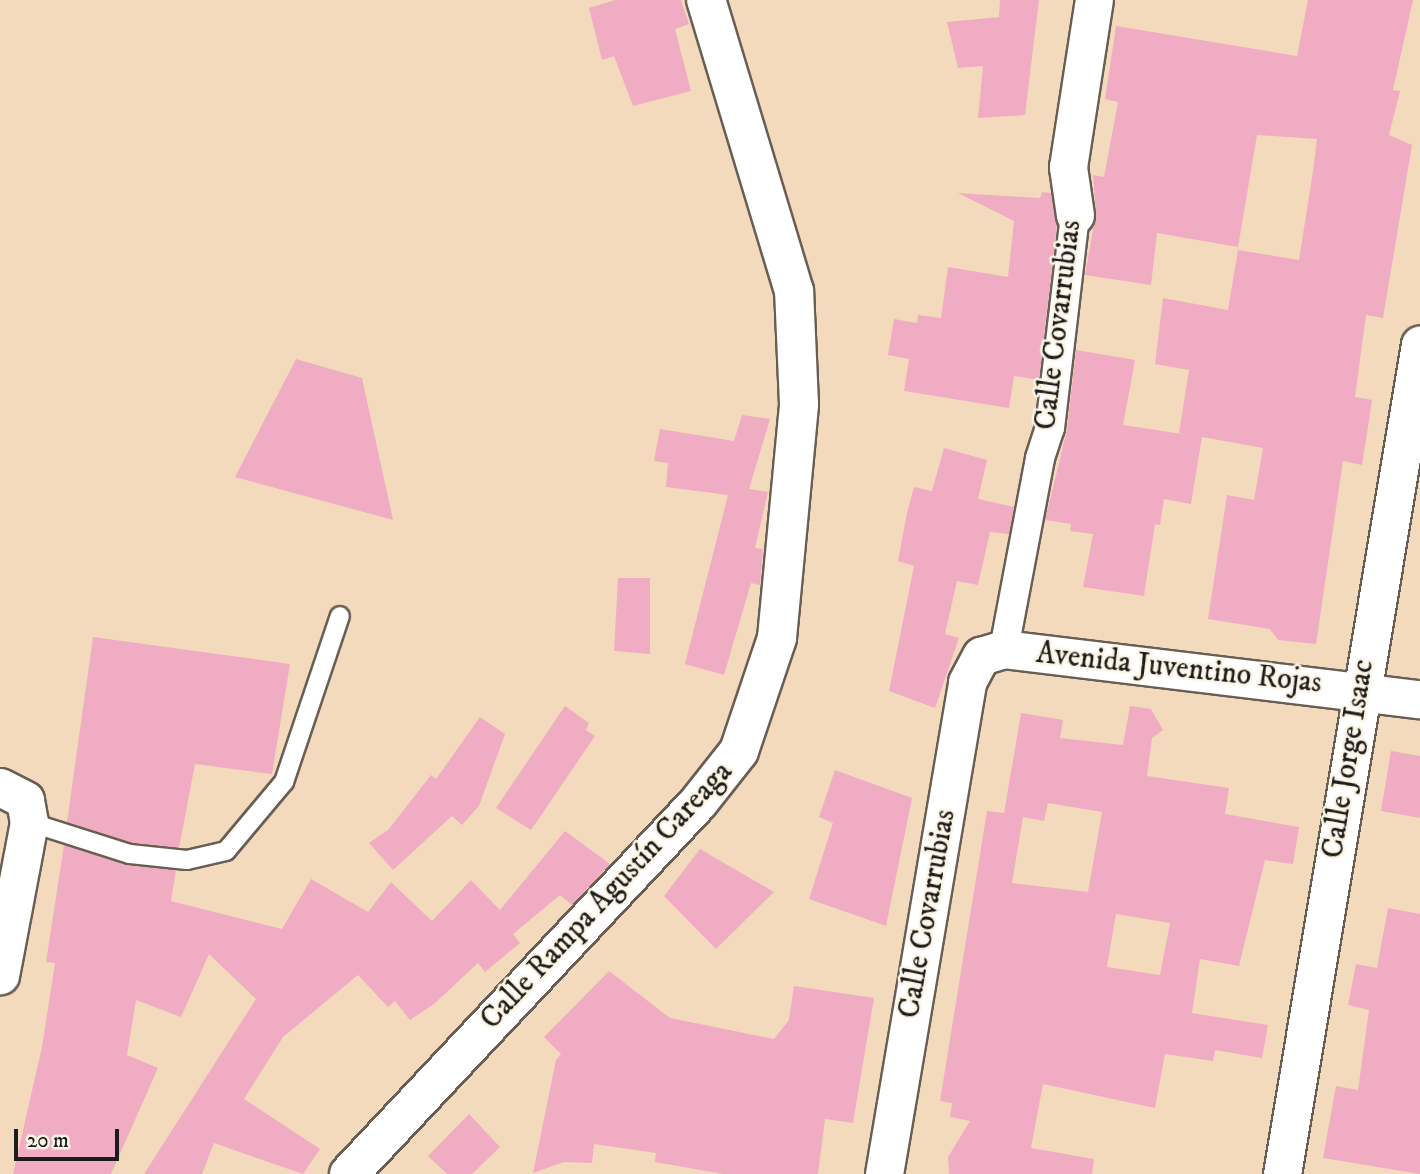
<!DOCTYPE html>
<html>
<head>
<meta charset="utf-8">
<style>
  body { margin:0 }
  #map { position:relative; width:1420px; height:1174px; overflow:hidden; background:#f4dabc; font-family:"IM FELL DW Pica",serif }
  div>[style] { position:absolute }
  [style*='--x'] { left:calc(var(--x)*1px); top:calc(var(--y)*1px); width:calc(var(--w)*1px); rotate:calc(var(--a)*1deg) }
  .building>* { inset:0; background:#f0acc3 }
  .roads { filter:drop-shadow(2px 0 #685e54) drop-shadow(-2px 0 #685e54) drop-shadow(0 2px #685e54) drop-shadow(0 -2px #685e54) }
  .service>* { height:18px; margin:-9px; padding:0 9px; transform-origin:9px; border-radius:9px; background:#fff }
  .pedestrian>* { height:28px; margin:-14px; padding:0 14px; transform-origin:14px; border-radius:14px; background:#fff }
  .minor>* { height:37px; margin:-18.5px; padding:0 18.5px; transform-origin:18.5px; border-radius:18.5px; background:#fff }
  .tertiary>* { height:38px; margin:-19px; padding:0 19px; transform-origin:19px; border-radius:19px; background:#fff }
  span { translate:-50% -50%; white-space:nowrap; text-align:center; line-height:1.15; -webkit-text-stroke:5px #fcf5e5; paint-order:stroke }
  .street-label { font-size:30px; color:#1c1c1c }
  .scale { position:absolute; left:14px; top:1129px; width:105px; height:32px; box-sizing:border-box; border:4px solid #1c1c1c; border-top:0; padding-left:9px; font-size:21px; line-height:24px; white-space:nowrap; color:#1c1c1c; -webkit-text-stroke:5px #fcf5e5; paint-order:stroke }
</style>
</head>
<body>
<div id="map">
  <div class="building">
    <div style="clip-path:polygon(615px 0,681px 0,689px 24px,675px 29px,691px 91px,633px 106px,614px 56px,602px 60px,589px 8px)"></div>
    <div style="clip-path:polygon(1000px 0,1039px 0,1025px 115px,978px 118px,983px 66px,958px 68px,947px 22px,999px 17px)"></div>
    <div style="clip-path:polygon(1308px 0,1413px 0,1393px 90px,1400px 91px,1389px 135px,1412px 145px,1383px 318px,1366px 315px,1355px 397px,1372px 400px,1368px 427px,1362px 465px,1343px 461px,1316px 644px,1278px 640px,1270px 629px,1208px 619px,1227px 495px,1254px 500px,1263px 448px,1202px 437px,1191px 504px,1164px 499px,1160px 525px,1155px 524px,1144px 596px,1083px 587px,1093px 534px,1070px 531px,1071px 524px,1045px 520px,1067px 430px,1076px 350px,1135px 360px,1123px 425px,1189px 435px,1179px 433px,1189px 370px,1155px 364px,1163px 298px,1228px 310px,1238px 250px,1299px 260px,1313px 171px,1317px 139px,1257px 135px,1238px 247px,1157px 233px,1151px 285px,1085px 275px,1096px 213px,1093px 175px,1104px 177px,1118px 102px,1105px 99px,1116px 26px,1297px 56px)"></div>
    <div style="clip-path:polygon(1042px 192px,1051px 193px,1057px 225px,1039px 380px,1014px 376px,1009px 408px,904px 391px,909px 359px,888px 355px,894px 319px,917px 323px,918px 315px,941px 318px,948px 267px,1008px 277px,1014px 221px,958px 193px,1040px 198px)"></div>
    <div style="clip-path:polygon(296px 359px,362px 378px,393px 520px,235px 477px)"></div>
    <div style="clip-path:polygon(742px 415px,770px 419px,749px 489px,768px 492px,755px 548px,763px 549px,760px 585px,751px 583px,724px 675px,685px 664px,728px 495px,666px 487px,668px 463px,654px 461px,660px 429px,734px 441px)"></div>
    <div style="clip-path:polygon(944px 448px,987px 460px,978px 499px,1014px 507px,1009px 534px,990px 532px,978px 585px,957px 581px,945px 634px,959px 638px,935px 708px,889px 691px,914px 566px,898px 561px,907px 513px,914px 487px,932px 491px)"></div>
    <div style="clip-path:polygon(618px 578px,650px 578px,650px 654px,614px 651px)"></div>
    <div style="clip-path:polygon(93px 637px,290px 664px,272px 774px,195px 764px,179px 848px,132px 843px,67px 822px)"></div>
    <div style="clip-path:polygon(565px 706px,589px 723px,586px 730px,595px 736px,531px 830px,496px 808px)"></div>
    <div style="clip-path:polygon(evenodd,1130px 706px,1151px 709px,1163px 730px,1152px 738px,1147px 776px,1229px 788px,1225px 814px,1299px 827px,1293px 864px,1265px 860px,1239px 966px,1200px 959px,1192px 1013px,1268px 1025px,1262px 1058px,1215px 1050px,1213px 1061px,1165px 1054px,1155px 1108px,1043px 1084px,1031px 1148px,1094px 1159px,1092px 1174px,949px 1174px,948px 1157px,970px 1121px,950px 1117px,952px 1103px,940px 1101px,987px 811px,1004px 813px,1021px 713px,1063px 720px,1060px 738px,1123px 745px,1130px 706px,1048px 803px,1102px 812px,1088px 892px,1012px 883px,1023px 817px,1044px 821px,1048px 803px,1130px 706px,1116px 914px,1170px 923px,1160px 975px,1107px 967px,1116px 914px)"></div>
    <div style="clip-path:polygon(480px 717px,505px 734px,479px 806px,462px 825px,452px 816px,393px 870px,369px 843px,388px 830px,431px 775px,436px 779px)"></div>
    <div style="clip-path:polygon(1391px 751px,1420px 756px,1420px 818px,1381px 811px)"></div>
    <div style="clip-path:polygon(835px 770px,912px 798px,886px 926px,809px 899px,833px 823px,819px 817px)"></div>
    <div style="clip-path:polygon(565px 831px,610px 864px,572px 905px,560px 895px,513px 934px,520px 943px,485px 972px,478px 963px,434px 1004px,410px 1020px,395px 1001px,388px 1007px,358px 975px,283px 1037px,244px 1099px,320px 1149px,303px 1174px,214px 1143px,202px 1174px,144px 1174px,256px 999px,209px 954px,181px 1017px,136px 1000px,127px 1055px,158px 1068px,111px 1174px,13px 1174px,42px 1047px,55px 963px,46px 962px,64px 845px,127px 865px,176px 870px,171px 901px,282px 929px,311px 879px,368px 912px,391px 882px,432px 921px,471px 880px,500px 910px)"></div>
    <div style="clip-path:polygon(700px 849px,774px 892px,716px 949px,664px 896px)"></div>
    <div style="clip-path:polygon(1388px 908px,1420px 914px,1420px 1174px,1323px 1158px,1336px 1086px,1358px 1090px,1369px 1010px,1348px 1005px,1356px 964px,1377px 968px)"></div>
    <div style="clip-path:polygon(609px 971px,670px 1018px,774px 1039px,789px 1020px,794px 986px,874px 998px,853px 1123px,825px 1119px,818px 1174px,723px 1174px,655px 1162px,656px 1153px,594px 1144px,592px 1163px,564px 1162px,533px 1173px,556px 1060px,561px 1054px,544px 1037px)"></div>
    <div style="clip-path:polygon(469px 1114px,500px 1147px,472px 1174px,447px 1174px,428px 1156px)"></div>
  </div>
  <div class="roads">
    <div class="service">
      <div style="--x:29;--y:822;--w:106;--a:17.6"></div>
      <div style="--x:130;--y:854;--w:57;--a:6"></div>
      <div style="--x:187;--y:860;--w:40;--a:-13"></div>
      <div style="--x:226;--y:851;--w:90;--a:-50"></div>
      <div style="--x:284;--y:782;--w:175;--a:-71.4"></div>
    </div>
    <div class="pedestrian">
      <div style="--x:1004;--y:649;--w:194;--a:-79.3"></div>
      <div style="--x:1040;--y:458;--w:32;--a:-72"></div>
      <div style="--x:1050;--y:428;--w:214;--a:-83.3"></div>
    </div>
    <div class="minor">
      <div style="--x:1075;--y:215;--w:49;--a:-98.3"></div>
      <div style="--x:1068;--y:167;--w:169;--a:-81.2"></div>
      <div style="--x:0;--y:787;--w:28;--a:27"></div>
      <div style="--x:25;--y:800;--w:22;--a:80"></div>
      <div style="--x:29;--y:822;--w:156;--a:100.7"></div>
      <div style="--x:884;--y:1174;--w:499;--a:-80.4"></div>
      <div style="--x:967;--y:682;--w:30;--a:-62"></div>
      <div style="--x:981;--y:656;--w:24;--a:-17"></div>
      <div style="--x:1004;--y:649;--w:419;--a:6.9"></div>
      <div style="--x:1282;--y:1174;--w:841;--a:-80.56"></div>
    </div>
    <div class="tertiary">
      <div style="--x:349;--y:1174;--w:509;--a:-46.75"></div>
      <div style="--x:698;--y:803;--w:66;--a:-51.7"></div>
      <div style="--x:739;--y:751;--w:119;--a:-71.4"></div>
      <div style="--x:777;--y:638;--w:235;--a:-84.6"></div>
      <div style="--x:799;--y:404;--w:113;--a:-92.5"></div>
      <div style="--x:794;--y:291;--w:304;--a:-106.8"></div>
    </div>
  </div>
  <div class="street-label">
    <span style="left:1059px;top:325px;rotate:-83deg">Calle Covarrubias</span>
    <span style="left:1179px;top:669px;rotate:6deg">Avenida Juventino Rojas</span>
    <span style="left:1349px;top:759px;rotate:-81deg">Calle Jorge Isaac</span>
    <span style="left:607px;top:896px;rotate:-47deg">Calle Rampa Agustín Careaga</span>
    <span style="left:928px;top:914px;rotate:-80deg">Calle Covarrubias</span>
  </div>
  <div class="scale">20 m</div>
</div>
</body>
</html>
